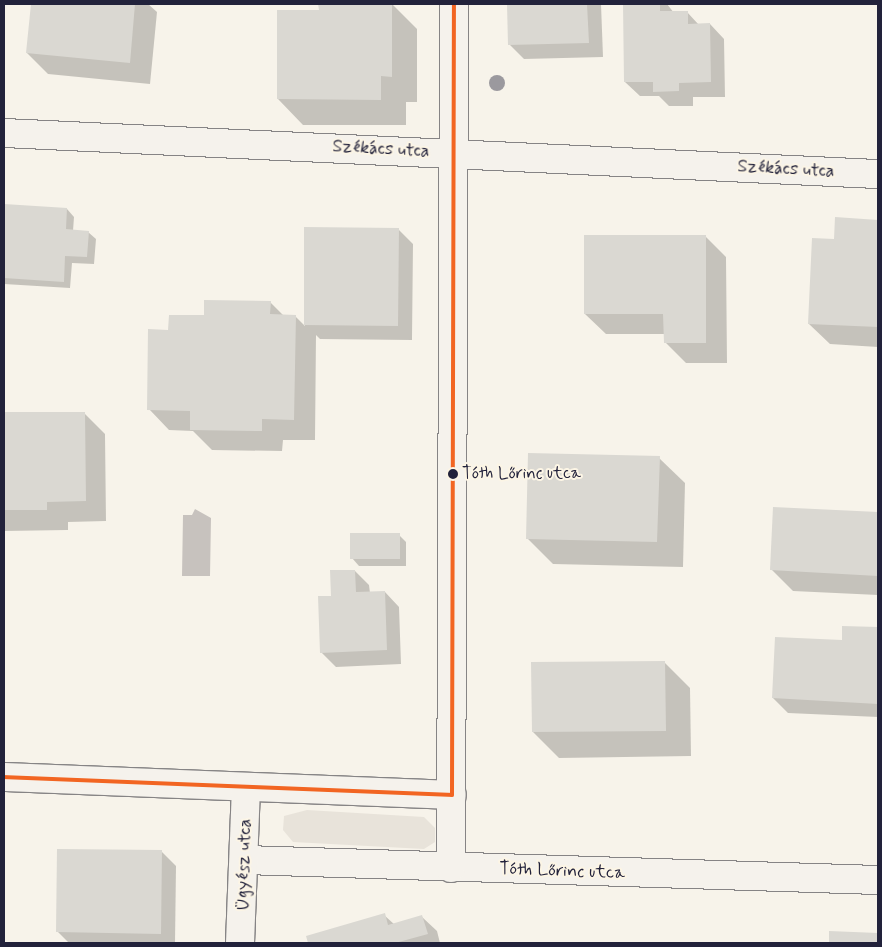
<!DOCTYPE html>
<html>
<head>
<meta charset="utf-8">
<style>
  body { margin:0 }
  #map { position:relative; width:882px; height:947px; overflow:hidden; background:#f7f3ea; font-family:Mynerve,sans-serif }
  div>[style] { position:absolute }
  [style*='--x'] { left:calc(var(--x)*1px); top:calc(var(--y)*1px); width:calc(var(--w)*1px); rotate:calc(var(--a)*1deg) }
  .green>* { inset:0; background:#e8e3da }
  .water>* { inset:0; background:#c7c2be }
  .shadow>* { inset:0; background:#0003 }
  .building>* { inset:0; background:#dad8d2 }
  .roads { filter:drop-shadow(1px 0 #868485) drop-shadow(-1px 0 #868485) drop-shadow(0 1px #868485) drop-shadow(0 -1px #868485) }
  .street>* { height:28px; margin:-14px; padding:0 14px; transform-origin:14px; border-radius:14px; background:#f5f2ec }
  .bus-1>* { height:4px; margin:-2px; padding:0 2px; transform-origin:2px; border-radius:2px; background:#f26522 }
  .trees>* { width:16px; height:16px; margin:-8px; border-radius:50%; background:#9b999e }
  .dots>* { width:14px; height:14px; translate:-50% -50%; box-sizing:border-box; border:2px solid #fcf5e5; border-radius:50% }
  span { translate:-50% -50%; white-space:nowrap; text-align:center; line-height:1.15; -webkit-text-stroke:4px #fcf5e5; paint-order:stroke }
  .bus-label { font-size:17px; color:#22223b }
  .left { translate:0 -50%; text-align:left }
  .street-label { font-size:18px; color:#22223b }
  .frame { position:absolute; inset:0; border:5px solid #22223b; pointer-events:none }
</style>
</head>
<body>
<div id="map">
  <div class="green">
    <div style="clip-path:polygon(307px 810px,424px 817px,435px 828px,435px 842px,424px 849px,293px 842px,283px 830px,284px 816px)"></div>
  </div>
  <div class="water">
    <div style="clip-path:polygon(195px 509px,211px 518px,210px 576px,182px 576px,183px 515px,192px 515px)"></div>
  </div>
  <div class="shadow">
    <div style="clip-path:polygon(32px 4px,148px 4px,157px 12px,150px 84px,48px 74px,27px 53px)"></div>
    <div style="clip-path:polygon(320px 4px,392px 4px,417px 29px,417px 102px,406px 102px,406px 125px,303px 125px,278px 99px,320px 11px)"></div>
    <div style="clip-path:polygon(508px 4px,601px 4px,603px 57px,524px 59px,509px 44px)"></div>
    <div style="clip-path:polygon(624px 4px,667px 4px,674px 13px,687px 12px,699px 25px,710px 24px,724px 39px,725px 97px,693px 97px,693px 106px,669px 106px,659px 96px,640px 96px,625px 82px)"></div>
    <div style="clip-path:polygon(4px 205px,67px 209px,74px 217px,73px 231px,88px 232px,96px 239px,94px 264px,72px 263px,70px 288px,4px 284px)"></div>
    <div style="clip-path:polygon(836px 219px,878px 221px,878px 347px,830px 344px,809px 324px,835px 240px)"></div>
    <div style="clip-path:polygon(306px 229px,399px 230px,413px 244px,412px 340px,320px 339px,316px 335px,315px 440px,283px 440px,282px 451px,212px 450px,193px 431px,169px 430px,149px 409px,170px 331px,205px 317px,270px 302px,284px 316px,295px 316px,305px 326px)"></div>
    <div style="clip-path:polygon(705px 236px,726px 257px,727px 363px,686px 363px,665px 342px,665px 334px,606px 334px,585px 314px)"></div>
    <div style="clip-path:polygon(84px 413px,105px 434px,106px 521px,68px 522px,68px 530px,4px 531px,4px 414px)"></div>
    <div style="clip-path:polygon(659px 458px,685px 483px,683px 567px,553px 564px,527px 538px)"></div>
    <div style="clip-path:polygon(774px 509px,878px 514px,878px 595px,793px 591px,772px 570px)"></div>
    <div style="clip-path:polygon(399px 535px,406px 542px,406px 566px,359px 566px,352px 558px)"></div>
    <div style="clip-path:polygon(355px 571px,369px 585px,370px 593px,385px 592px,399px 607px,401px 664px,336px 667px,321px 652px,333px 597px)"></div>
    <div style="clip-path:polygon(843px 627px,878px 629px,878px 717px,788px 713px,773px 698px,843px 642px)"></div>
    <div style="clip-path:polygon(665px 663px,690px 688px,691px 756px,559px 758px,533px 732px)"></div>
    <div style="clip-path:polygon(162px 852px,176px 866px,175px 943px,69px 943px,58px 932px)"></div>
    <div style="clip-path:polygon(384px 915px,395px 925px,422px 917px,437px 931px,440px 943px,309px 943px,308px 937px)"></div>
    <div style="clip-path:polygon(830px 932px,878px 934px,878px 943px,830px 943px)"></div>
  </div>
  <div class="building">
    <div style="clip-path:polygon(31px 4px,135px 4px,130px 63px,26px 53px)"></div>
    <div style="clip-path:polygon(318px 4px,392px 4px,392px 77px,381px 76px,381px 100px,277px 99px,277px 10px,319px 10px)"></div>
    <div style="clip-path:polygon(507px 4px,587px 4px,589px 43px,508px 45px)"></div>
    <div style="clip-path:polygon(623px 4px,660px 4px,660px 11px,688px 11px,688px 24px,710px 23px,711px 82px,679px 83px,679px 91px,653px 92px,653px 82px,624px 82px)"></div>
    <div style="clip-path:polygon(4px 204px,67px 208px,66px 229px,89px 231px,87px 257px,65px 256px,64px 282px,4px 278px)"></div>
    <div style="clip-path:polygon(835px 217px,878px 220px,878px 327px,808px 324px,812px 238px,834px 239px)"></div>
    <div style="clip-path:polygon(304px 227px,399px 228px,398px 326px,304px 325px)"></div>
    <div style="clip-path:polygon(584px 235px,706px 235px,706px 343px,664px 343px,663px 314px,584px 314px)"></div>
    <div style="clip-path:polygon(204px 300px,271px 301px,270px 314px,296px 315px,294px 420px,262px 419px,262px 431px,190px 430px,190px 411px,147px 410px,148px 329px,168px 330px,169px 315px,204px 315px)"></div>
    <div style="clip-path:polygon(4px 412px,85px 412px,86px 501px,47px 502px,47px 510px,4px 510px)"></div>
    <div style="clip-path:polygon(528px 453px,660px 456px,657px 542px,526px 539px)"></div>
    <div style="clip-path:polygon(773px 507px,878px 512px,878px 576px,770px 570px)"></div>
    <div style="clip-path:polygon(350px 533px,400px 533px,400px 559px,350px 559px)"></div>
    <div style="clip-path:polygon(330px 570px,355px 570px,356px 592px,385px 591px,387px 650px,320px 653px,318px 596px,331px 596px)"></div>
    <div style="clip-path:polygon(842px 626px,878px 627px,878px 704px,772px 698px,775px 637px,842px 640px)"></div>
    <div style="clip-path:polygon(665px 661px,666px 731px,532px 732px,531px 662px)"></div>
    <div style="clip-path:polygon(57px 849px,162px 850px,161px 934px,56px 932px)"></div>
    <div style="clip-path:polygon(385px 913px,388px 925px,422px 915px,428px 934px,395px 943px,308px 943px,306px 936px)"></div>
    <div style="clip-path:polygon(829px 931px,878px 933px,878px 943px,829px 943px)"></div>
  </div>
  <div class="roads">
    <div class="street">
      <div style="--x:4;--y:133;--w:875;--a:2.69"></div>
      <div style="--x:4;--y:777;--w:448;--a:2.3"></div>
      <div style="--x:245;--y:860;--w:633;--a:1.81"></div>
      <div style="--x:451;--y:868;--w:864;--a:-89.8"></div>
      <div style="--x:240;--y:943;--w:156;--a:-87.8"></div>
    </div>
  </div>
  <div class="bus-1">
    <div style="--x:4;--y:777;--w:448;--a:2.3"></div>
    <div style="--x:452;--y:795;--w:791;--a:-89.86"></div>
  </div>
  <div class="trees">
    <div style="left:497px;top:83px"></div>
  </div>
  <div class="dots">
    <div style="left:453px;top:474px;background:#22223b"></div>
  </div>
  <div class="bus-label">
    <span class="left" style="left:462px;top:474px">Tóth Lőrinc utca</span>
  </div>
  <div class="street-label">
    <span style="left:381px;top:149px;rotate:3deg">Székács utca</span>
    <span style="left:786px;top:169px;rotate:3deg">Székács utca</span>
    <span style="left:244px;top:865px;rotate:-88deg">Ügyész utca</span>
    <span style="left:562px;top:871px;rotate:2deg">Tóth Lőrinc utca</span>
  </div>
  <div class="frame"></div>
</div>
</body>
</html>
